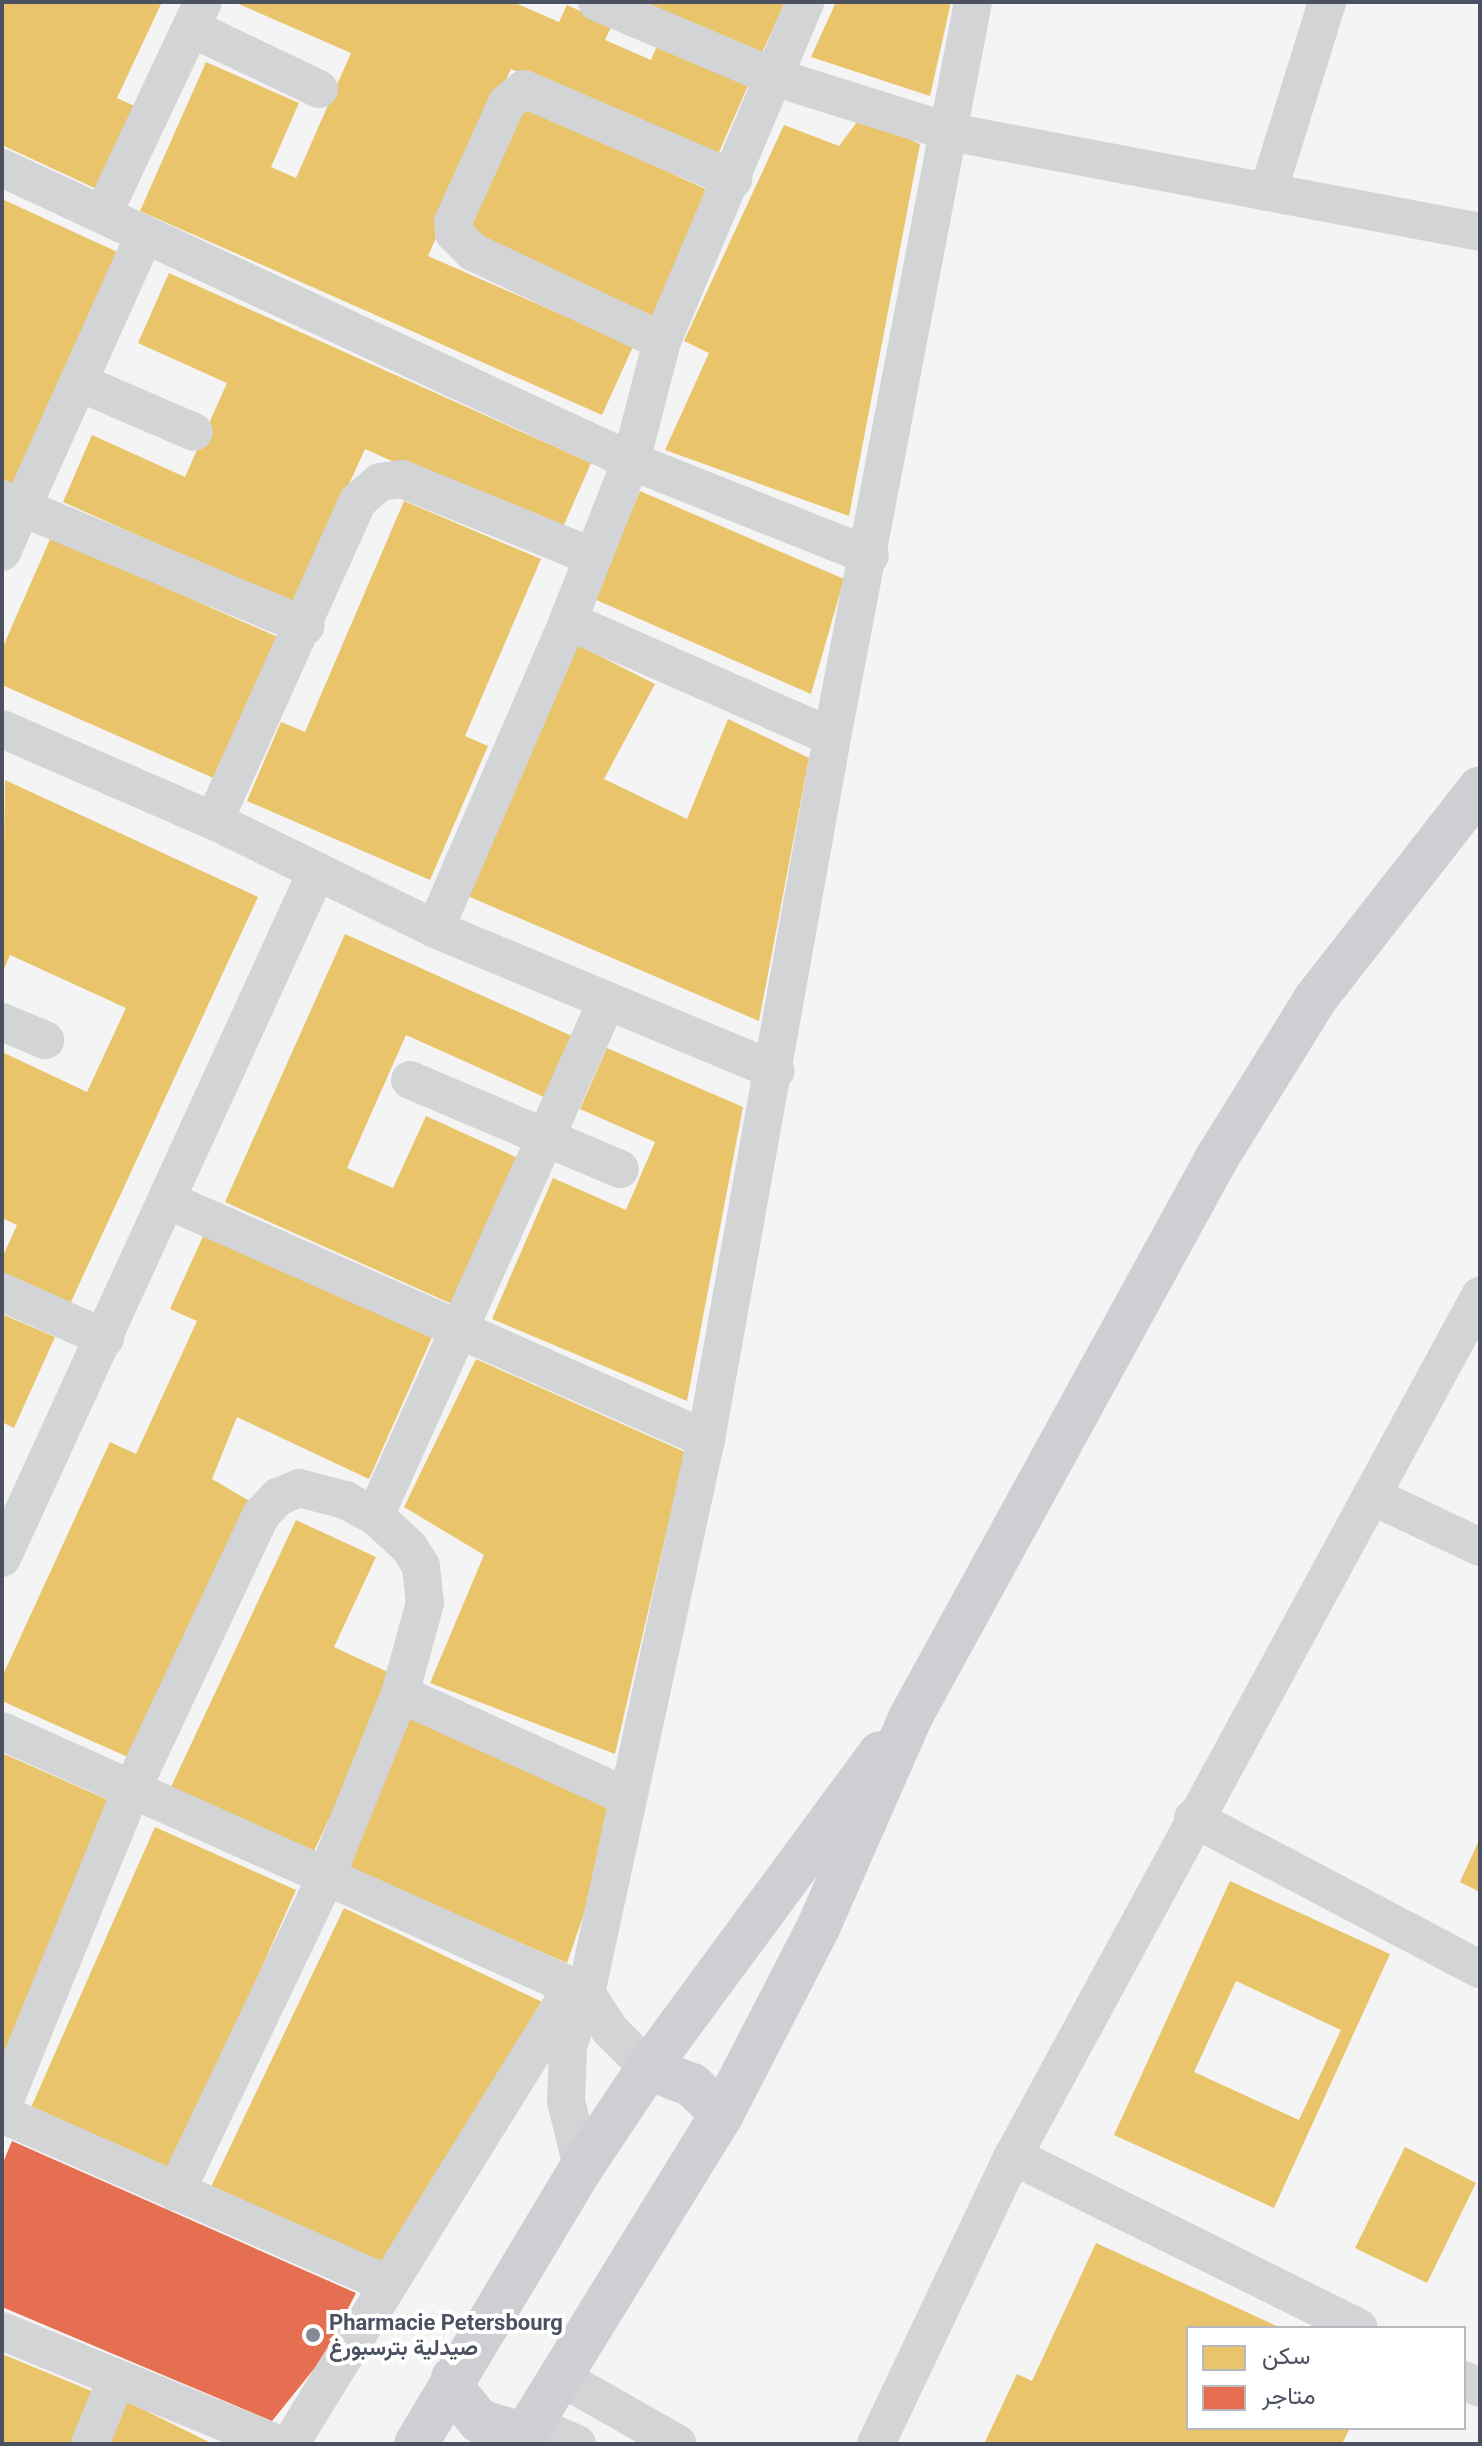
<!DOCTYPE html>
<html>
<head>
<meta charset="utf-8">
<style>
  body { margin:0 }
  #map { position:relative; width:1482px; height:2446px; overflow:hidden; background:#f4f4f4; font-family:Roboto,Vazirmatn,sans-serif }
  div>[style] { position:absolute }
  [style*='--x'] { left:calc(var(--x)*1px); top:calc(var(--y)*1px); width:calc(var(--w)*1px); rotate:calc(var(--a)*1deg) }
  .homes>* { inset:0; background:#e9c46a }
  .shops>* { inset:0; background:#e76f51 }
  .street>* { height:38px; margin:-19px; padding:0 19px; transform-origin:19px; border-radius:19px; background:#d2d4d6 }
  .primary>* { height:44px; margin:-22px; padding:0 22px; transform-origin:22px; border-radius:22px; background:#cdcfd3 }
  .dots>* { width:22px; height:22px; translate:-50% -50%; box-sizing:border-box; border:4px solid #fff; border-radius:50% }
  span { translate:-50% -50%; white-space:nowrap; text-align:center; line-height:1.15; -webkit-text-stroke:8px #fff; paint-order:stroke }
  .poi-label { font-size:22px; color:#4b5160; font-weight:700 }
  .left { translate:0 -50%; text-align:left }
  .frame { position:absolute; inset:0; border:4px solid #4b5160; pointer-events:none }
  .legend { position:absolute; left:1186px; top:2326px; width:280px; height:104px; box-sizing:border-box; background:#fff; border:2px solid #b7b9bf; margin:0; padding:10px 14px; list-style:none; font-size:24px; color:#4b5160 }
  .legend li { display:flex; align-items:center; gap:16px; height:40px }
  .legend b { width:40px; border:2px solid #b7b9bf }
</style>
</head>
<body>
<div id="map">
  <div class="homes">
    <div style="clip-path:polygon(2px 2px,162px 2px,117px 98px,139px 108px,101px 191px,2px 145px)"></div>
    <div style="clip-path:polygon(234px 2px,513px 2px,559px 22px,567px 5px,612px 25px,605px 40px,651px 60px,659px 41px,750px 81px,716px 159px,511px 69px,428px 256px,581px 323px,636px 340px,602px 415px,140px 211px,206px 62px,299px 103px,271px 167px,296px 178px,351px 53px)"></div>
    <div style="clip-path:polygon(641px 2px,785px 2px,761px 55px)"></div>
    <div style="clip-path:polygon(836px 2px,951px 2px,930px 96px,811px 57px)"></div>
    <div style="clip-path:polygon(521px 105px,710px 191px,651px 318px,463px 232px)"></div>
    <div style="clip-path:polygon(860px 118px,920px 144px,849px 516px,665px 450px,709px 353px,684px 341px,784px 125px,839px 146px)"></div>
    <div style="clip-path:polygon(2px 199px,126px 256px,17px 491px,2px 484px)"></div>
    <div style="clip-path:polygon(169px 273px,591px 463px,559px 536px,365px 449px,294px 605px,63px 502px,92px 435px,185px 477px,227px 383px,138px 343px)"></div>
    <div style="clip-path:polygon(640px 491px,844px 579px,811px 694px,594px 599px)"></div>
    <div style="clip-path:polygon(404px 501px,541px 559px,465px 736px,488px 746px,430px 880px,247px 801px,281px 722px,305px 732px)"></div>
    <div style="clip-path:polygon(51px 537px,280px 638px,218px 780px,2px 685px,2px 649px)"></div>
    <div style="clip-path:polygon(572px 642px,655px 684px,604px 779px,687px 819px,728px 719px,809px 758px,759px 1021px,463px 894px)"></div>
    <div style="clip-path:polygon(5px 780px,258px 897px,70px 1304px,2px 1272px,2px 1258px,17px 1225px,2px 1218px,2px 1052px,87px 1092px,126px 1008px,10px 955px,2px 974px)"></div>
    <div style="clip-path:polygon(345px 934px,572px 1036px,544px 1097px,406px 1035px,347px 1168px,393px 1188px,426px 1116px,518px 1158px,452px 1304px,225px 1202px)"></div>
    <div style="clip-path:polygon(607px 1048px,743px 1107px,687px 1401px,492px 1319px,553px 1178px,626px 1210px,655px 1142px,580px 1109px)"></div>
    <div style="clip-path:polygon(205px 1232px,433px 1335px,369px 1479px,237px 1417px,212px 1479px,251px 1502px,130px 1758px,2px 1701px,2px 1677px,110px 1442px,136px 1454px,197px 1321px,170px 1309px)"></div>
    <div style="clip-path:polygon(2px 1314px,55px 1337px,14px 1428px,2px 1422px)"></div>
    <div style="clip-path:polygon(476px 1359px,685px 1452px,615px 1754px,430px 1683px,484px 1555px,404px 1507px)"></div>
    <div style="clip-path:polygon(296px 1520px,376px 1557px,334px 1647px,396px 1676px,313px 1853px,171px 1787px)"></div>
    <div style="clip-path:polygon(411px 1710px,621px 1806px,567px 1963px,344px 1867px)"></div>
    <div style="clip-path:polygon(2px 1753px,115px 1803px,2px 2063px)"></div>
    <div style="clip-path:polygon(155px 1827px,296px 1890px,170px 2175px,29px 2112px)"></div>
    <div style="clip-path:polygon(1480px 1838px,1480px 1892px,1460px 1882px)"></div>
    <div style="clip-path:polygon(evenodd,1230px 1881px,1390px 1954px,1274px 2208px,1114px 2135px,1230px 1881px,1236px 1981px,1341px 2030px,1299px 2120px,1194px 2072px,1236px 1981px)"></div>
    <div style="clip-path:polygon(344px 1908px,555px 2008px,382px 2267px,210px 2189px)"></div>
    <div style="clip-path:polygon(1405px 2147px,1476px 2183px,1427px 2283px,1355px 2248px)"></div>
    <div style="clip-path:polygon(1096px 2243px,1281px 2328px,1188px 2328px,1188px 2428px,1350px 2428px,1342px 2444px,984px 2444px,1017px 2374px,1032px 2381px)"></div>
    <div style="clip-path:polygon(2px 2354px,94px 2392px,71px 2444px,2px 2444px)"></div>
    <div style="clip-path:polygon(126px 2401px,213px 2444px,106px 2444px)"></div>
  </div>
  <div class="shops">
    <div style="clip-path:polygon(12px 2141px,356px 2293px,322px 2359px,272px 2421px,2px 2307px,2px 2165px)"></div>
  </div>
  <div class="street">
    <div style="--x:597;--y:2;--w:192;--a:23"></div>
    <div style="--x:774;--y:77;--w:184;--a:17.4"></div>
    <div style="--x:950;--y:132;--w:539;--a:10.68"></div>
    <div style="--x:191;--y:28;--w:142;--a:25.5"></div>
    <div style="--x:2;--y:168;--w:694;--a:24.98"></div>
    <div style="--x:631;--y:461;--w:257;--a:21.7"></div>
    <div style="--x:1268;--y:192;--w:199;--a:-72.7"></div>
    <div style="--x:104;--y:212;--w:232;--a:-64.8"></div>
    <div style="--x:662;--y:341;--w:209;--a:-154.8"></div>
    <div style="--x:473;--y:252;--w:27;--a:-135"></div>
    <div style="--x:454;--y:233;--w:11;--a:-95"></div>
    <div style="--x:453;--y:222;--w:131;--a:-65.6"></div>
    <div style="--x:507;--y:103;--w:22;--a:-39"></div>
    <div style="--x:524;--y:89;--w:228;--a:23.3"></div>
    <div style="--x:78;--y:382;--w:126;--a:23.3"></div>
    <div style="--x:2;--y:499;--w:329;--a:22.7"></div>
    <div style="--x:2;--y:552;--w:344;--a:-65.8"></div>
    <div style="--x:568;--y:621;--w:288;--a:23.7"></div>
    <div style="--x:2;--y:729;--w:231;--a:23.5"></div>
    <div style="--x:214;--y:821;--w:246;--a:26"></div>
    <div style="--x:435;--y:929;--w:369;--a:22.6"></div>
    <div style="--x:214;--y:821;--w:351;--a:-65.8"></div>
    <div style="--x:358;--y:501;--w:29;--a:-41"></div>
    <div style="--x:380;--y:482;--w:22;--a:-8"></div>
    <div style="--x:402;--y:479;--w:204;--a:22.2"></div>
    <div style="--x:435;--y:929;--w:335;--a:-66.6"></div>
    <div style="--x:568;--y:621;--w:172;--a:-68.5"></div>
    <div style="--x:631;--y:461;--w:124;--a:-75.5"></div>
    <div style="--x:662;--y:341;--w:368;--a:-67.1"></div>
    <div style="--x:2;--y:1022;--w:47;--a:22.7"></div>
    <div style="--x:410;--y:1080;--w:228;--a:23"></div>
    <div style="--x:167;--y:1200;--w:590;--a:23.91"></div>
    <div style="--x:2;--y:1292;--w:113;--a:24.1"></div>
    <div style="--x:1372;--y:1496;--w:119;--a:25.3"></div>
    <div style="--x:375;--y:1516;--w:565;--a:-65.75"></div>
    <div style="--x:2;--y:1558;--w:756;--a:-65.37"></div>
    <div style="--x:400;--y:1694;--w:250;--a:24.3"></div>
    <div style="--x:2;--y:1731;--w:640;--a:24.16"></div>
    <div style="--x:586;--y:1993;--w:44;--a:57"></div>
    <div style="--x:610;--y:2030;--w:54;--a:45"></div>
    <div style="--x:1193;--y:1818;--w:324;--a:27.8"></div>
    <div style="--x:2;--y:2107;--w:344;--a:-67.8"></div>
    <div style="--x:132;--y:1789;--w:303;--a:-64.8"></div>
    <div style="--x:261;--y:1515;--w:25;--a:-47"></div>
    <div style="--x:278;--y:1497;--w:23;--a:-23"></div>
    <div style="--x:299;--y:1488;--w:48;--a:14.6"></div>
    <div style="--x:345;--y:1500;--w:34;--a:28"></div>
    <div style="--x:375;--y:1516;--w:46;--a:42.4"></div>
    <div style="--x:409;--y:1547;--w:22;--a:58"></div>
    <div style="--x:421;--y:1566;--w:37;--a:84"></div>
    <div style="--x:425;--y:1603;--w:94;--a:105.4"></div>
    <div style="--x:400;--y:1694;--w:197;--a:112"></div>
    <div style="--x:326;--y:1877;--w:349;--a:115.5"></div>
    <div style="--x:2;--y:2114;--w:422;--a:23.8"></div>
    <div style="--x:1013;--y:2156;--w:386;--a:26.4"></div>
    <div style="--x:582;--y:2167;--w:68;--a:-103.6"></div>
    <div style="--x:566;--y:2101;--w:55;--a:-87.9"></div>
    <div style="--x:568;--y:2046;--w:56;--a:-71.2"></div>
    <div style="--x:586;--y:1993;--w:567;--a:-77.78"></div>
    <div style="--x:706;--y:1439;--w:713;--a:-79.82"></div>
    <div style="--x:832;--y:737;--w:748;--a:-79.14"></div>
    <div style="--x:2;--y:2331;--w:297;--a:22.3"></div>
    <div style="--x:562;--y:2378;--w:133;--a:29.6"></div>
    <div style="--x:1464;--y:2380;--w:18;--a:27"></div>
    <div style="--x:532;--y:2424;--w:49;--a:24"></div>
    <div style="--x:90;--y:2444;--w:71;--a:-67.8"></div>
    <div style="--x:290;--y:2444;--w:536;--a:-58.27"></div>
    <div style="--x:876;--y:2444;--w:319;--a:-64.6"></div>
    <div style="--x:1013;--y:2156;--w:979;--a:-61.5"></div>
  </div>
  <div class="primary">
    <div style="--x:648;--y:2068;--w:47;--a:21.1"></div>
    <div style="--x:692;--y:2085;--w:42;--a:44"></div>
    <div style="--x:453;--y:2378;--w:18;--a:74"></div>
    <div style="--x:458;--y:2395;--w:33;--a:51"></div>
    <div style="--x:479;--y:2421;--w:48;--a:16.9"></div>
    <div style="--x:416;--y:2444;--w:323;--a:-59.1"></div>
    <div style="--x:582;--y:2167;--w:119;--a:-56.3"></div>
    <div style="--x:648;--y:2068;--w:391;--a:-53.6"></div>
    <div style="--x:519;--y:2444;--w:387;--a:-58.4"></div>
    <div style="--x:722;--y:2114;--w:209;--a:-62.7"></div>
    <div style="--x:818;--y:1928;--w:229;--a:-66.3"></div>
    <div style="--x:910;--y:1718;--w:641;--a:-61.28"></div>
    <div style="--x:1218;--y:1156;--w:186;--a:-58.2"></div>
    <div style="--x:1316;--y:998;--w:266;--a:-52"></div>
  </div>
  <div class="dots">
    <div style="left:313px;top:2335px;background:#868a94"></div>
  </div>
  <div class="poi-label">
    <span class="left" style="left:329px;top:2335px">Pharmacie Petersbourg<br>صيدلية بترسبورغ</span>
  </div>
  <div class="frame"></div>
  <ul class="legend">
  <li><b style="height:22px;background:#e9c46a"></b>سكن</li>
  <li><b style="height:22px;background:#e76f51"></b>متاجر</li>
  </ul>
</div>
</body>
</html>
